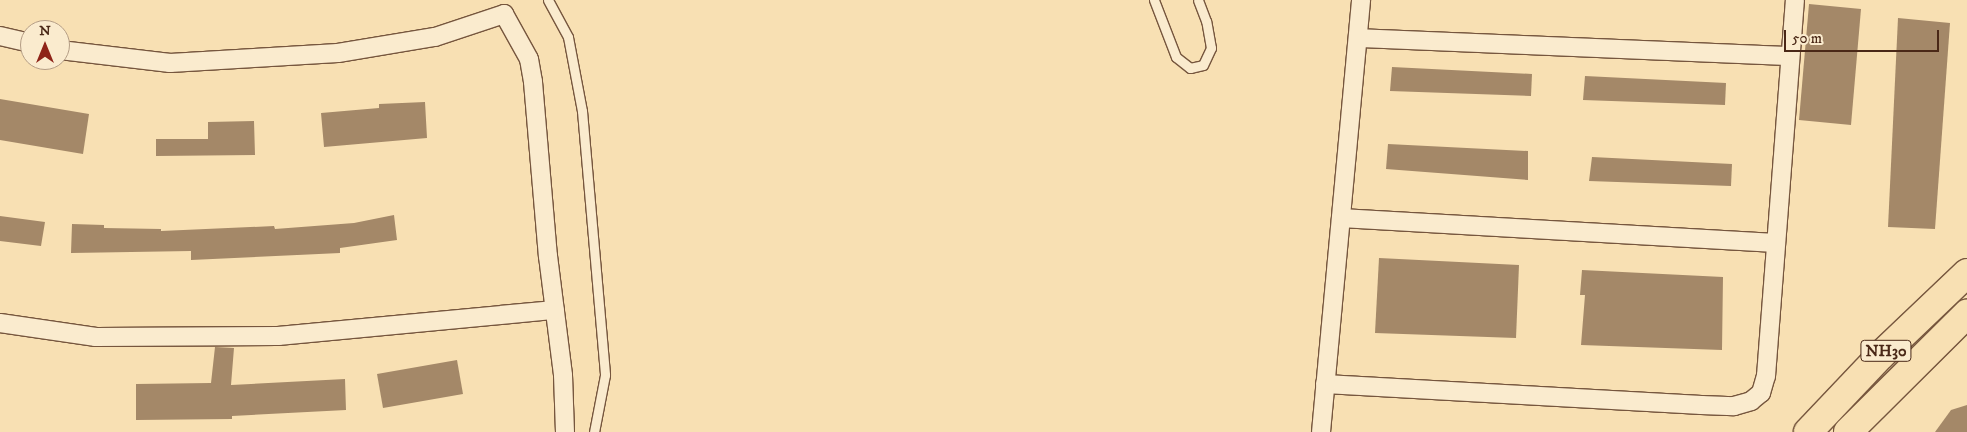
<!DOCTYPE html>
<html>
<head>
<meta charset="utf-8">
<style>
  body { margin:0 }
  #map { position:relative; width:1967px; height:432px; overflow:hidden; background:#f8e0b3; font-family:"IM FELL DW Pica",serif }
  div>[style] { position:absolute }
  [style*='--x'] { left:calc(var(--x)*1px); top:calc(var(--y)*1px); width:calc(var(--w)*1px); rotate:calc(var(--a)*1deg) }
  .building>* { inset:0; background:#a48868 }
  .roads { filter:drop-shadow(1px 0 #76563e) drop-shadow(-1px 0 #76563e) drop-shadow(0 1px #76563e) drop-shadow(0 -1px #76563e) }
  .lane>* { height:9px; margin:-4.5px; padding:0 4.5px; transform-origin:4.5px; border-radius:4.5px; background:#faebce }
  .street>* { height:18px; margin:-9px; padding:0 9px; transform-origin:9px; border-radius:9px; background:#faebce }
  .highway>* { height:28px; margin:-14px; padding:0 14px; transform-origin:14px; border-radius:14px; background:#f8e0b3 }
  span { translate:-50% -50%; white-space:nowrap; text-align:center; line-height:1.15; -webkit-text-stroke:4px #faebce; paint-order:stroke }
  .shield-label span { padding:1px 4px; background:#faebce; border:1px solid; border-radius:4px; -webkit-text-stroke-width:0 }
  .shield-label { font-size:16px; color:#4a2817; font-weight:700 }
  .north { position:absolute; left:20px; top:20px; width:50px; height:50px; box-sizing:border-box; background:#faebce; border:1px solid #b49d85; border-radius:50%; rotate:0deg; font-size:14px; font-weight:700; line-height:20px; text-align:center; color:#4a2817 }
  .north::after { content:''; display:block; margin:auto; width:18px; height:22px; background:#8f2418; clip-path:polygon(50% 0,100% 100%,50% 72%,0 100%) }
  .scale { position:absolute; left:1784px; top:30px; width:155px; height:22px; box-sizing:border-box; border:2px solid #4a2817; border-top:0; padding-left:6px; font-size:15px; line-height:18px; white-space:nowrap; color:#4a2817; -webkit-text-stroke:4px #faebce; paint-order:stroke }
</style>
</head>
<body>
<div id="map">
  <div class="building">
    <div style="clip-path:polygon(1809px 4px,1861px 9px,1851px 125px,1799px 120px)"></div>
    <div style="clip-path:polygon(1898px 18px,1950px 23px,1935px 229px,1888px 227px)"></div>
    <div style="clip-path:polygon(1392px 67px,1532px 74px,1531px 96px,1390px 91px)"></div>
    <div style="clip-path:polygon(1585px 76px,1726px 83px,1725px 105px,1583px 100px)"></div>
    <div style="clip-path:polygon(0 99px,89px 114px,83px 154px,0 140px)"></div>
    <div style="clip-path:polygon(425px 102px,427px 138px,324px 147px,321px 113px,379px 108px,379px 104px)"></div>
    <div style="clip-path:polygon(254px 121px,255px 155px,156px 156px,156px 139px,208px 139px,208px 122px)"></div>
    <div style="clip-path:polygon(1388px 144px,1528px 151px,1528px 180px,1386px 169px)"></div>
    <div style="clip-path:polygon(1592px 157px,1732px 164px,1731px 186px,1589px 181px)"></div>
    <div style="clip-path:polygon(394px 215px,397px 240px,340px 248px,340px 253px,191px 260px,191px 251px,71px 253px,72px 224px,104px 225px,104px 228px,161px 229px,161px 231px,274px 226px,275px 229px,354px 223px)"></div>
    <div style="clip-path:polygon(0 216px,45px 222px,41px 246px,0 241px)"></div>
    <div style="clip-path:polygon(1379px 258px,1519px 265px,1516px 338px,1375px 333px)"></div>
    <div style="clip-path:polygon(1582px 270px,1723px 277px,1722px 350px,1581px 345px,1585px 295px,1580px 295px)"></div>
    <div style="clip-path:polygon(215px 347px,234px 348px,231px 385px,345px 379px,346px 410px,232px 416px,232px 419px,136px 420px,136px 384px,211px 383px)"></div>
    <div style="clip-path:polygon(457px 360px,463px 394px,383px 408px,377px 374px)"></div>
    <div style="clip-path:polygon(1967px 405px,1967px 432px,1935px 432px,1951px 410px)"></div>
  </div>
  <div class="roads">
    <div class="lane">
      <div style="--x:548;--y:0;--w:42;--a:61.6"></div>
      <div style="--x:568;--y:37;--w:75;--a:79.3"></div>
      <div style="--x:582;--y:111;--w:265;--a:85"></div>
      <div style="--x:605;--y:375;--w:58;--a:100.9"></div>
      <div style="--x:1154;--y:0;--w:61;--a:68.9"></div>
      <div style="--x:1176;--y:57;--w:18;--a:38"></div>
      <div style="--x:1190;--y:68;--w:13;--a:-13"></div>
      <div style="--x:1203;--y:65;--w:19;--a:-65"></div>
      <div style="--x:1211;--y:48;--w:27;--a:-100"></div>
      <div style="--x:1206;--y:21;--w:22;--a:-111"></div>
    </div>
    <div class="street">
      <div style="--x:0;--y:36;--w:31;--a:13"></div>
      <div style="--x:1358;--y:38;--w:432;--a:2.4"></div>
      <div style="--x:60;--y:50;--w:111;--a:6.7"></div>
      <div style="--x:170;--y:63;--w:168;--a:-3.4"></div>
      <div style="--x:338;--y:53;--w:98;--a:-9.4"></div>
      <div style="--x:435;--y:37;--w:73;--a:-18.4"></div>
      <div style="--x:504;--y:14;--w:51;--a:60.9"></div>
      <div style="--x:529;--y:59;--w:23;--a:80"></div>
      <div style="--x:533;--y:82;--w:175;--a:85.1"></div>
      <div style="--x:548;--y:256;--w:120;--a:82.8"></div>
      <div style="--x:563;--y:375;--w:57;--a:88"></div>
      <div style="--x:1341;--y:218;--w:435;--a:3.3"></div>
      <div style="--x:0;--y:323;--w:97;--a:8.3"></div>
      <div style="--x:96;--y:337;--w:182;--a:-0.3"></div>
      <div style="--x:278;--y:336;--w:278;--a:-5.4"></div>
      <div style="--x:1325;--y:384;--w:377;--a:3.2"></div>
      <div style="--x:1701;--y:405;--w:33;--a:2"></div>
      <div style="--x:1734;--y:406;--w:18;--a:-16"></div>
      <div style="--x:1751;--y:401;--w:13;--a:-39"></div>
      <div style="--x:1761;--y:393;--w:18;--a:-74"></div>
      <div style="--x:1766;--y:376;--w:377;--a:-85.6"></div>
      <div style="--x:1321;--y:432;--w:434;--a:-84.7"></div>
    </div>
    <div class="highway">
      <div style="--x:1808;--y:432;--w:106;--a:-46.5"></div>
      <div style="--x:1881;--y:355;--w:119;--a:-43.6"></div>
      <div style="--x:1848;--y:432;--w:168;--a:-44.8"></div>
    </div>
  </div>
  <div class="shield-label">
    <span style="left:1886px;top:351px">NH30</span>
  </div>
  <div class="north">N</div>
  <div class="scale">50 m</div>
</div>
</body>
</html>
